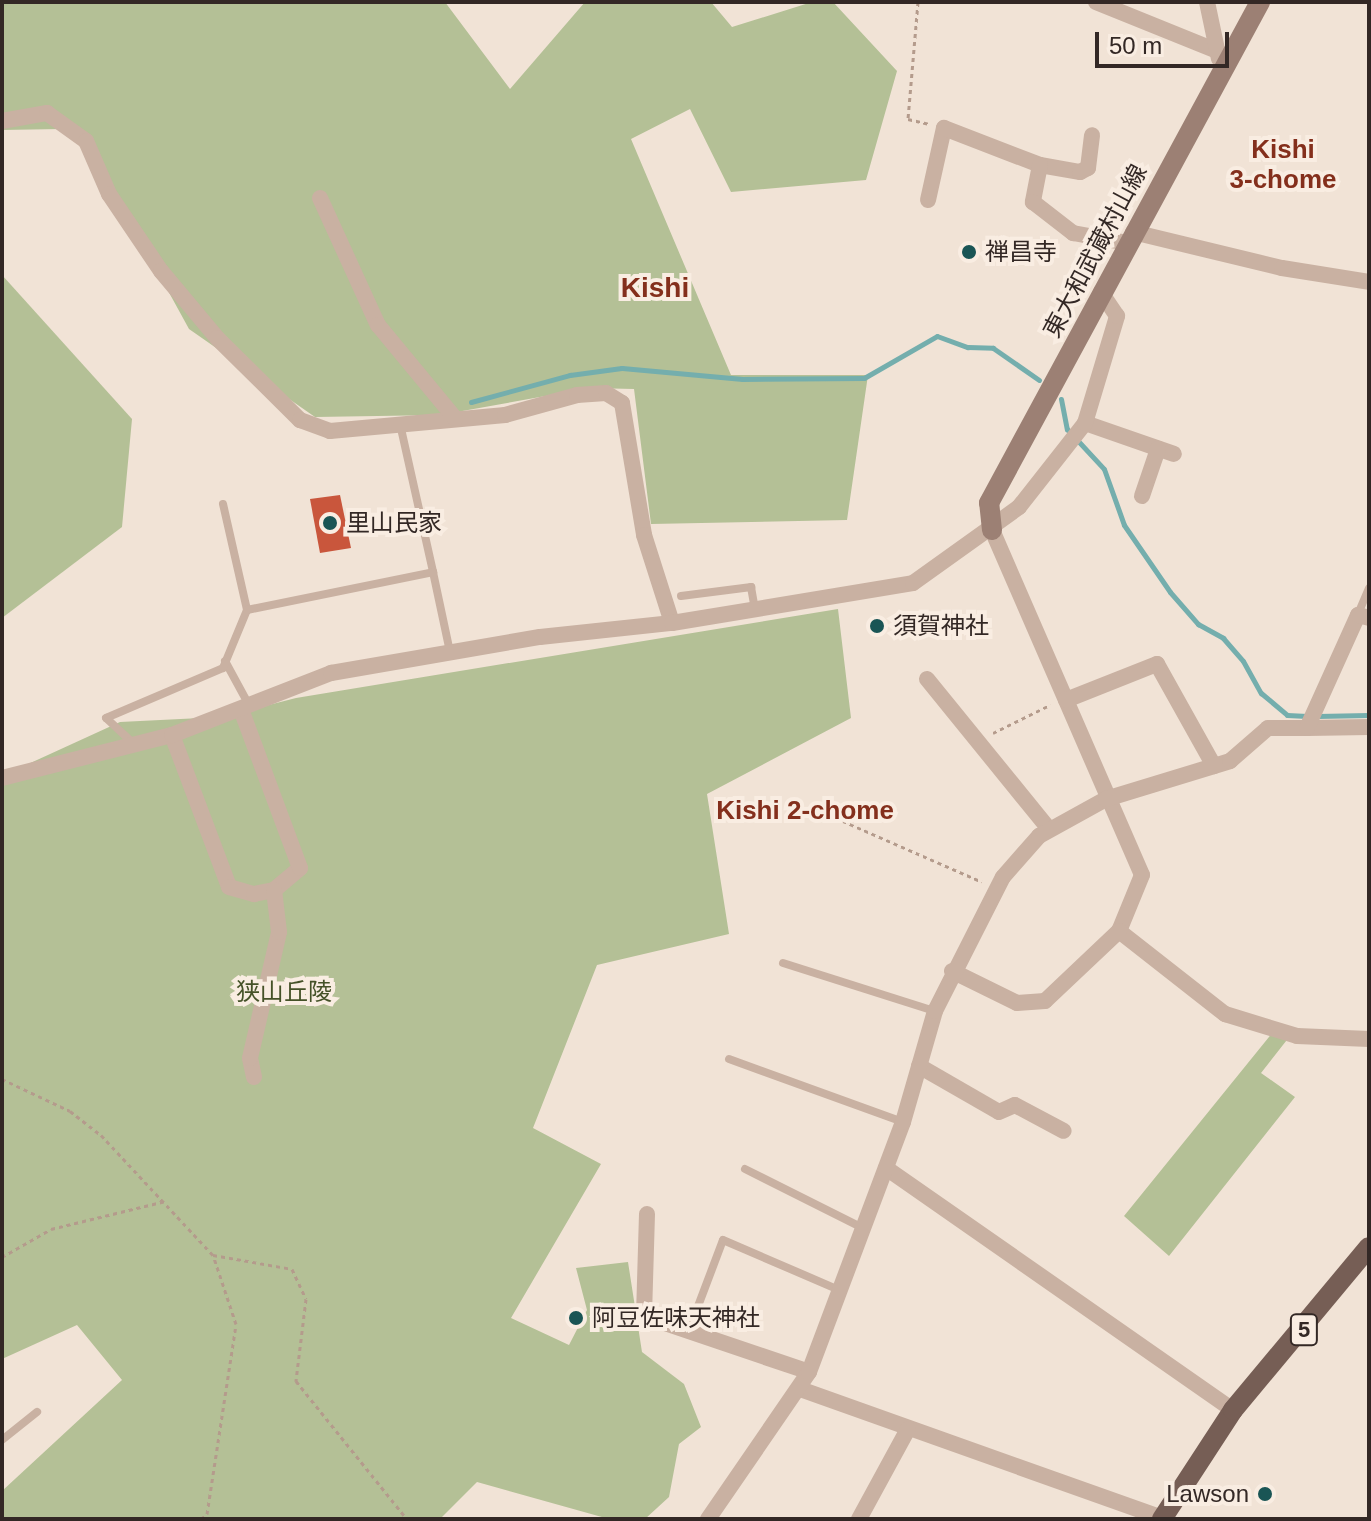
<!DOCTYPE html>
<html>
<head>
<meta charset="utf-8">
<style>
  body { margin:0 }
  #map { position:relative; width:1371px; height:1521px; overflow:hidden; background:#f1e3d6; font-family:Helvetica,"Noto Sans JP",sans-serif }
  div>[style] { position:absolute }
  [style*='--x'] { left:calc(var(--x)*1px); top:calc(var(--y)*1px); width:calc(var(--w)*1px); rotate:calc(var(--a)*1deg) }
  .green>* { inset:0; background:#b4c096 }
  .stream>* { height:5px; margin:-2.5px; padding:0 2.5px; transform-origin:2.5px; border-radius:2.5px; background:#74aead }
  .building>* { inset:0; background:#c9563c }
  .path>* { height:3px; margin-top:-1.5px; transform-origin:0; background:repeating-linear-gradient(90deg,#b49b8c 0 4px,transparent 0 8px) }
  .lane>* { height:8px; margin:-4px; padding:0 4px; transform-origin:4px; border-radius:4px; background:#c9b1a2 }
  .street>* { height:16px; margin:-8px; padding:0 8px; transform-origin:8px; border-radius:8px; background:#c9b1a2 }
  .secondary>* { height:20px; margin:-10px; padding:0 10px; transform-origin:10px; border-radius:10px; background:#9c8074 }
  .primary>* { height:20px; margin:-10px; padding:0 10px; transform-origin:10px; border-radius:10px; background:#765e55 }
  .dots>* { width:22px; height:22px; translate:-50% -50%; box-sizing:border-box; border:4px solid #f9ede2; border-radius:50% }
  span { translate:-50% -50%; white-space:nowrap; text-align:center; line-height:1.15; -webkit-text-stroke:8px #f9ede2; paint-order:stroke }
  .shield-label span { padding:2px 6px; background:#f9ede2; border:2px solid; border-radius:6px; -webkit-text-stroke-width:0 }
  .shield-label { font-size:22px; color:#332825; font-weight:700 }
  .street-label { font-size:24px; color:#332825 }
  .poi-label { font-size:24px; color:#332825 }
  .left { translate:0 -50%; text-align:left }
  .right { translate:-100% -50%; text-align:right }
  .park-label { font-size:24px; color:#455228 }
  .neighbourhood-label { font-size:26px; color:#842f1c; font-weight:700 }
  .quarter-label { font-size:28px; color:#842f1c; font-weight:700 }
  .frame { position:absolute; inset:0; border:4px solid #332825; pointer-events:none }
  .scale { position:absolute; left:1095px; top:32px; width:134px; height:36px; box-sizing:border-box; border:4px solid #332825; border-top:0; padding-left:10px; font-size:24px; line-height:28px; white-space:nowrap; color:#332825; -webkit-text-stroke:6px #f9ede2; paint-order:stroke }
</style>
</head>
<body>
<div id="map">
  <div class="green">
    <div style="clip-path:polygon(2px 2px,445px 2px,510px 89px,585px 2px,711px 2px,732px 27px,812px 2px,833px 2px,897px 71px,866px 180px,731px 192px,690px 109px,631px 139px,731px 375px,868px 375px,847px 520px,651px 524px,634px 389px,590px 388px,440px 415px,315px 417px,189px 329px,86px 141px,61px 129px,2px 130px)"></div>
    <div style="clip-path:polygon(2px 275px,132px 419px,122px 527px,2px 618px)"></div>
    <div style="clip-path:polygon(838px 609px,851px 718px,707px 794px,729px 934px,597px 965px,533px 1128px,601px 1164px,511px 1318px,569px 1345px,587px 1310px,576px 1268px,628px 1262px,642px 1352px,684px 1384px,701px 1427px,679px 1444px,669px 1497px,645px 1519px,609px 1519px,477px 1482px,440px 1519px,2px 1519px,2px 1491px,122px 1380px,77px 1325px,2px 1359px,2px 776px,120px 722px,221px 717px,296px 698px)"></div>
    <div style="clip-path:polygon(1273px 1032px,1290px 1036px,1261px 1073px,1295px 1097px,1169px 1256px,1124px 1216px)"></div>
  </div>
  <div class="stream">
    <div style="--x:1061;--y:399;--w:31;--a:79"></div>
    <div style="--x:1067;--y:429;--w:54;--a:47.2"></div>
    <div style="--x:1104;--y:469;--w:59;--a:70.3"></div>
    <div style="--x:1124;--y:525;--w:81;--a:55.5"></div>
    <div style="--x:1170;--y:592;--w:43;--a:48.8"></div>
    <div style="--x:1198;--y:624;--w:29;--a:29"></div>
    <div style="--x:1223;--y:638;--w:30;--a:49"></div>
    <div style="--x:1243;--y:661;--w:37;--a:61"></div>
    <div style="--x:1261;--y:693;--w:34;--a:40"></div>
    <div style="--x:1287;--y:715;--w:20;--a:3"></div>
    <div style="--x:471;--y:402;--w:103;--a:-15.3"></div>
    <div style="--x:570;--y:375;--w:52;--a:-7.7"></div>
    <div style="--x:622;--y:368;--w:121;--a:5.2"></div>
    <div style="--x:742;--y:379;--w:122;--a:-0.5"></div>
    <div style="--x:864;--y:378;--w:84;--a:-29.9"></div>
    <div style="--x:937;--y:336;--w:33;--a:20"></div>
    <div style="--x:968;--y:347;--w:25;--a:2"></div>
    <div style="--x:993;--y:348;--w:56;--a:34.8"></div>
    <div style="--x:1317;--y:716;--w:52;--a:-1.1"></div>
  </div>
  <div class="building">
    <div style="clip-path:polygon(340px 495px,351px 548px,320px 553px,310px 499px)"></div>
  </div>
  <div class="path">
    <div style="--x:918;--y:2;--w:117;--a:94.9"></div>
    <div style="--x:908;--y:119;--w:22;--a:13"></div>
    <div style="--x:993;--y:733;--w:64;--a:-26.2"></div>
    <div style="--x:813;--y:808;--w:184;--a:23.6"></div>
    <div style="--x:2;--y:1079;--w:75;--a:25.2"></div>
    <div style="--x:70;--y:1111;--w:39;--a:38"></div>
    <div style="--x:101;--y:1135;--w:164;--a:47"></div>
    <div style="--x:213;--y:1255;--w:80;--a:10"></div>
    <div style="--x:292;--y:1269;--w:33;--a:65"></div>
    <div style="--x:306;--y:1299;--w:83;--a:97"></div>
    <div style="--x:296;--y:1381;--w:177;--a:51.2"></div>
    <div style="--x:2;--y:1257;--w:56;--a:-29.7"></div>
    <div style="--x:51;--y:1229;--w:118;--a:-13.7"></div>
    <div style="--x:604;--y:1318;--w:29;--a:20"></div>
    <div style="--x:201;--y:1519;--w:8;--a:-40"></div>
    <div style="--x:207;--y:1514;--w:192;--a:-81.3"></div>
    <div style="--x:236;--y:1324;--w:73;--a:-108.4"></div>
  </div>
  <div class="lane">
    <div style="--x:400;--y:424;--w:152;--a:77.4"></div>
    <div style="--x:223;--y:504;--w:109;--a:77.2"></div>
    <div style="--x:681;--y:596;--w:71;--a:-7.3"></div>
    <div style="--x:751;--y:587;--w:23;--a:80"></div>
    <div style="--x:1358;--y:614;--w:28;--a:-67"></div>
    <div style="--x:225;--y:661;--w:52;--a:61.5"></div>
    <div style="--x:134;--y:744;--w:38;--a:-137"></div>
    <div style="--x:106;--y:718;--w:127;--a:-23.1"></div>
    <div style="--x:223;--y:668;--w:63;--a:-67.5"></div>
    <div style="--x:247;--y:610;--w:190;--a:-11.5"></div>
    <div style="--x:433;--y:572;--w:82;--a:78"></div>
    <div style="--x:783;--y:963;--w:158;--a:17.6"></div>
    <div style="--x:729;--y:1059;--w:185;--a:19.9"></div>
    <div style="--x:745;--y:1169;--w:132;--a:26.6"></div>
    <div style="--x:689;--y:1330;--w:96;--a:-69.3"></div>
    <div style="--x:723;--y:1240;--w:126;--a:23.3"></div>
    <div style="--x:2;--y:1440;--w:45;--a:-38.7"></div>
  </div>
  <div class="street">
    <div style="--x:1096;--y:2;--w:131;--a:22"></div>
    <div style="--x:1207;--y:2;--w:58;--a:78.1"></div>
    <div style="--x:2;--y:121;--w:46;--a:-10.1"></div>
    <div style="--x:47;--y:113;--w:48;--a:35.7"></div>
    <div style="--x:86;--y:141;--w:58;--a:66.5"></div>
    <div style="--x:109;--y:194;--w:93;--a:56"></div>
    <div style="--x:161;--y:271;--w:87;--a:50.1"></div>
    <div style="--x:217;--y:338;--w:117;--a:44.7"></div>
    <div style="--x:300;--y:420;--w:32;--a:20"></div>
    <div style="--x:330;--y:431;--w:176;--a:-5.2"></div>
    <div style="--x:505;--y:415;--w:75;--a:-15.5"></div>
    <div style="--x:577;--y:395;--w:29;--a:-4"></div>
    <div style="--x:606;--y:393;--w:19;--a:32"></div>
    <div style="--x:622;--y:403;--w:134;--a:80.5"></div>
    <div style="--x:644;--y:535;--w:92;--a:72.3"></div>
    <div style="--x:1040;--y:165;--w:41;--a:9.9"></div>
    <div style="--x:1080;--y:172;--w:9;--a:-27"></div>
    <div style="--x:1088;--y:168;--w:33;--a:-83"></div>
    <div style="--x:320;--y:198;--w:140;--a:65.5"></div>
    <div style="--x:378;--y:325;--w:121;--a:50.4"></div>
    <div style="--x:928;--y:200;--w:74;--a:-77.5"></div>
    <div style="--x:944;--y:128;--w:103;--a:21.1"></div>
    <div style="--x:1040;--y:165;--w:38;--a:101"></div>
    <div style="--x:1033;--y:202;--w:51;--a:37.8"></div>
    <div style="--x:1073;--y:233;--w:56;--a:10.3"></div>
    <div style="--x:1133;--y:232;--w:153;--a:13.6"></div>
    <div style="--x:1282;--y:268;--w:88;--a:9.1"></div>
    <div style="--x:1085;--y:423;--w:94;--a:19.2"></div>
    <div style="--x:1142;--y:496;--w:50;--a:-71.2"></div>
    <div style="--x:992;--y:530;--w:376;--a:66.5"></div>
    <div style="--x:1142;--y:875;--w:61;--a:112.3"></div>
    <div style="--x:1119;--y:931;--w:135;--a:38.1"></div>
    <div style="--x:1225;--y:1014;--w:75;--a:17"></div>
    <div style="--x:1297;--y:1036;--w:72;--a:2.4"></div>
    <div style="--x:927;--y:679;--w:193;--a:50.9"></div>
    <div style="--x:1066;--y:700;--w:98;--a:-21.6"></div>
    <div style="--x:1157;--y:664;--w:117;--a:60.8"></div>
    <div style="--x:1307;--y:728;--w:62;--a:-0.9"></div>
    <div style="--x:172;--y:735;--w:162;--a:69.4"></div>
    <div style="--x:229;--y:887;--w:26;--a:16"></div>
    <div style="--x:254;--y:894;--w:20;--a:-11"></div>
    <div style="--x:274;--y:890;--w:34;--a:-40"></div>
    <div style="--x:300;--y:868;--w:166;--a:-110.4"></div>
    <div style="--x:2;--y:778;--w:175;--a:-14.2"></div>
    <div style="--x:172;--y:735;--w:171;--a:-21.3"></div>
    <div style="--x:331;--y:673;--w:212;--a:-9.8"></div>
    <div style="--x:540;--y:637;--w:133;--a:-6.1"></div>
    <div style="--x:672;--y:623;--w:244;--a:-9.4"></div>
    <div style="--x:913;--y:583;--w:130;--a:-35.6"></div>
    <div style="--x:1019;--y:507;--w:107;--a:-51.8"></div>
    <div style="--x:1085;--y:423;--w:112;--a:-73.3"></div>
    <div style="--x:1117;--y:316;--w:29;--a:-124"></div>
    <div style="--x:952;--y:971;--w:72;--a:26.2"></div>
    <div style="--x:1017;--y:1003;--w:28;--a:-4"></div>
    <div style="--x:1045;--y:1001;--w:102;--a:-43.4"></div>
    <div style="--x:919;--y:1066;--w:92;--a:29.9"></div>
    <div style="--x:999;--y:1112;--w:17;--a:-24"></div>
    <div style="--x:1015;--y:1105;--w:55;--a:28"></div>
    <div style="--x:254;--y:1077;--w:19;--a:-102"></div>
    <div style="--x:250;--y:1058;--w:129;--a:-77"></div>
    <div style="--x:279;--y:932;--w:42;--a:-96.8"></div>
    <div style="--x:886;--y:1168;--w:423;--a:34.9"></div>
    <div style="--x:647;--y:1214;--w:102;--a:91.7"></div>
    <div style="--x:644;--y:1316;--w:174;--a:18.7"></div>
    <div style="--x:800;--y:1389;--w:385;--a:19.6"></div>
    <div style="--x:708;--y:1519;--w:178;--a:-55.5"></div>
    <div style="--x:809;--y:1372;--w:267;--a:-69.4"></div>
    <div style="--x:903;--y:1122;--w:116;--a:-73.9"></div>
    <div style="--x:935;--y:1011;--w:150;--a:-63.1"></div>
    <div style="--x:1003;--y:877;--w:55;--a:-48.7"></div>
    <div style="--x:1039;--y:836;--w:77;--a:-28.9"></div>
    <div style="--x:1106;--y:799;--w:130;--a:-17"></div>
    <div style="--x:1230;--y:761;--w:50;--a:-41"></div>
    <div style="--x:1268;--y:728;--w:39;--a:0"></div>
    <div style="--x:1307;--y:728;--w:124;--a:-65.7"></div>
    <div style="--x:1358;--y:615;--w:11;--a:15"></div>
    <div style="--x:859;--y:1519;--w:102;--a:-61.4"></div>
  </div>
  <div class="secondary">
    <div style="--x:992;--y:530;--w:27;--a:-96"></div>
    <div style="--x:989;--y:503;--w:570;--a:-61.59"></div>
  </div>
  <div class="primary">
    <div style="--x:1162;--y:1519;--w:130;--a:-56.9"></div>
    <div style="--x:1233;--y:1410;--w:212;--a:-50.2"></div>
  </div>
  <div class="dots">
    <div style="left:969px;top:252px;background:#1a5555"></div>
    <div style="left:330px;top:523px;background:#1a5555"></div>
    <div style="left:877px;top:626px;background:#1a5555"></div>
    <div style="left:576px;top:1318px;background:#1a5555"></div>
    <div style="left:1265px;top:1494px;background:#1a5555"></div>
  </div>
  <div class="shield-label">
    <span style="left:1304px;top:1330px">5</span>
  </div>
  <div class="street-label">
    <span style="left:1095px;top:251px;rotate:-62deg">東大和武蔵村山線</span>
  </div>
  <div class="poi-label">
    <span class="left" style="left:985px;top:252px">禅昌寺</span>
    <span class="left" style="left:346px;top:523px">里山民家</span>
    <span class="left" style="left:893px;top:626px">須賀神社</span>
    <span class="left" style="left:592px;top:1318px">阿豆佐味天神社</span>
    <span class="right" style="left:1249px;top:1494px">Lawson</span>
  </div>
  <div class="park-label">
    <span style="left:284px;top:992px">狭山丘陵</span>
  </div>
  <div class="neighbourhood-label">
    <span style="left:1283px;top:165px">Kishi<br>3-chome</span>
    <span style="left:805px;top:811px">Kishi 2-chome</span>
  </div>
  <div class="quarter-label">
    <span style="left:655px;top:288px">Kishi</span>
  </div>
  <div class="frame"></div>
  <div class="scale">50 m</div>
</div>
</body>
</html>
